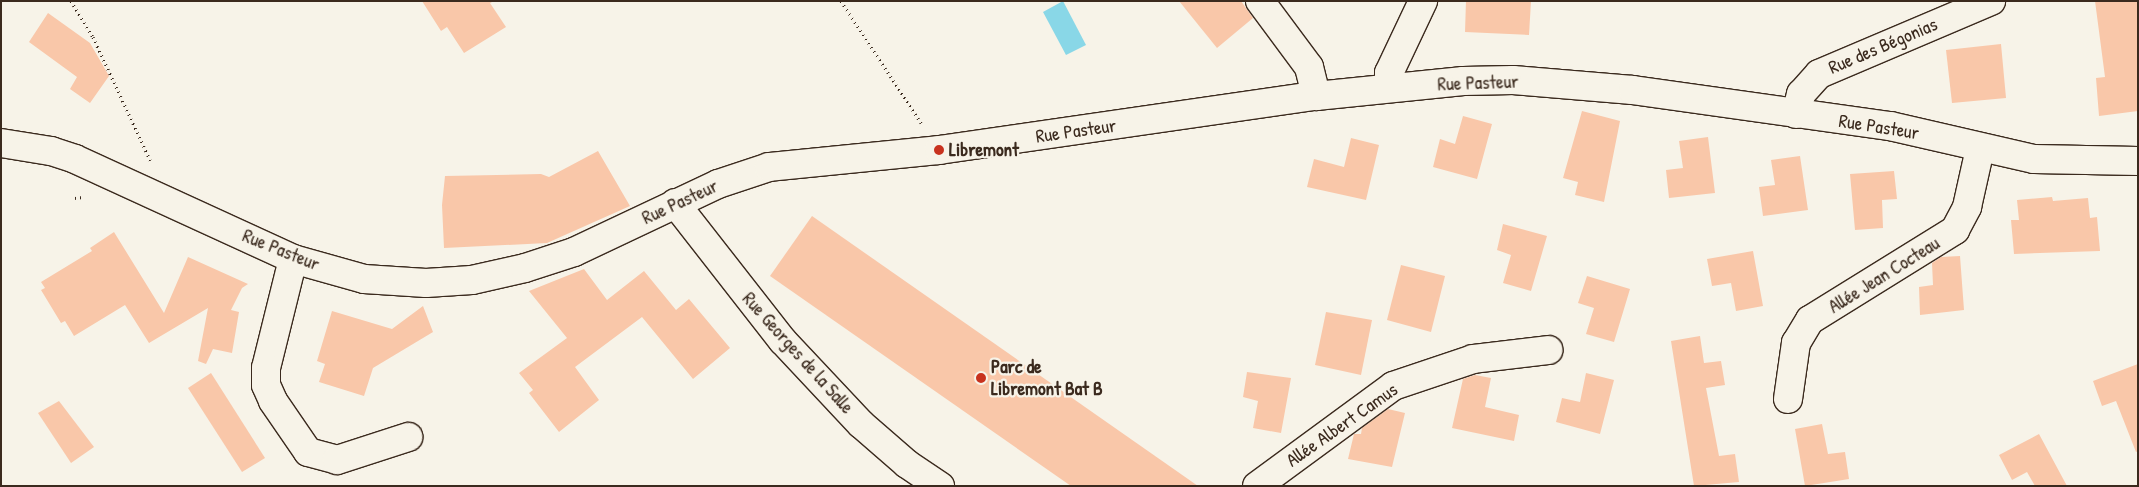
<!DOCTYPE html>
<html>
<head>
<meta charset="utf-8">
<style>
  body { margin:0 }
  #map { position:relative; width:2139px; height:487px; overflow:hidden; background:#f7f3e8; font-family:"Patrick Hand",sans-serif }
  div>[style] { position:absolute }
  [style*='--x'] { left:calc(var(--x)*1px); top:calc(var(--y)*1px); width:calc(var(--w)*1px); rotate:calc(var(--a)*1deg) }
  .water>* { inset:0; background:#89d7e7 }
  .building>* { inset:0; background:#f9c7a9 }
  .path>* { height:3px; margin-top:-1.5px; transform-origin:0; background:repeating-linear-gradient(90deg,#3b2a1e 0 1px,transparent 0 5px) }
  .roads { filter:drop-shadow(1px 0 #3b2a1e) drop-shadow(-1px 0 #3b2a1e) drop-shadow(0 1px #3b2a1e) drop-shadow(0 -1px #3b2a1e) }
  .minor>* { height:28px; margin:-14px; padding:0 14px; transform-origin:14px; border-radius:14px; background:#f7f3e8 }
  .dots>* { width:14px; height:14px; translate:-50% -50%; box-sizing:border-box; border:2px solid #f7f3e8; border-radius:50% }
  span { translate:-50% -50%; white-space:nowrap; text-align:center; line-height:1.15; -webkit-text-stroke:4.5px #f7f3e8; paint-order:stroke }
  .street-label { font-size:19px; color:#3b2a1e }
  .poi-label { font-size:19px; color:#3b2a1e; font-weight:700 }
  .left { translate:0 -50%; text-align:left }
  .frame { position:absolute; inset:0; border:2px solid #3b2a1e; pointer-events:none }
</style>
</head>
<body>
<div id="map">
  <div class="water">
    <div style="clip-path:polygon(1063px 1px,1086px 45px,1066px 55px,1043px 12px)"></div>
  </div>
  <div class="building">
    <div style="clip-path:polygon(422px 1px,494px 1px,490px 3px,506px 27px,464px 53px,447px 27px,441px 31px)"></div>
    <div style="clip-path:polygon(1179px 1px,1241px 1px,1253px 18px,1217px 48px)"></div>
    <div style="clip-path:polygon(1466px 1px,1531px 1px,1529px 35px,1465px 32px)"></div>
    <div style="clip-path:polygon(2095px 1px,2138px 1px,2138px 111px,2099px 116px,2096px 78px,2105px 77px)"></div>
    <div style="clip-path:polygon(48px 13px,90px 43px,109px 76px,90px 103px,70px 89px,77px 77px,29px 42px)"></div>
    <div style="clip-path:polygon(2001px 44px,2006px 98px,1952px 103px,1946px 50px)"></div>
    <div style="clip-path:polygon(1582px 111px,1620px 121px,1604px 202px,1575px 195px,1578px 182px,1563px 178px)"></div>
    <div style="clip-path:polygon(1463px 116px,1492px 124px,1477px 179px,1433px 167px,1440px 139px,1455px 144px)"></div>
    <div style="clip-path:polygon(1708px 137px,1715px 193px,1669px 198px,1666px 170px,1683px 168px,1679px 141px)"></div>
    <div style="clip-path:polygon(1351px 138px,1379px 145px,1366px 200px,1307px 187px,1314px 159px,1344px 167px)"></div>
    <div style="clip-path:polygon(598px 151px,630px 206px,547px 243px,444px 248px,442px 205px,445px 176px,541px 174px,549px 177px)"></div>
    <div style="clip-path:polygon(1800px 156px,1808px 210px,1763px 216px,1759px 187px,1775px 185px,1771px 160px)"></div>
    <div style="clip-path:polygon(1894px 171px,1897px 199px,1882px 200px,1883px 228px,1855px 230px,1850px 174px)"></div>
    <div style="clip-path:polygon(2052px 197px,2053px 201px,2088px 198px,2090px 218px,2097px 217px,2100px 251px,2014px 254px,2011px 220px,2019px 220px,2017px 200px)"></div>
    <div style="clip-path:polygon(812px 216px,1198px 486px,1071px 486px,770px 276px)"></div>
    <div style="clip-path:polygon(1503px 224px,1547px 236px,1531px 291px,1503px 283px,1511px 255px,1497px 250px)"></div>
    <div style="clip-path:polygon(114px 232px,164px 313px,188px 257px,248px 284px,242px 288px,231px 310px,239px 312px,232px 353px,213px 349px,206px 364px,198px 361px,208px 308px,149px 343px,125px 305px,74px 336px,65px 321px,61px 323px,41px 290px,45px 288px,41px 282px,92px 251px,90px 248px)"></div>
    <div style="clip-path:polygon(1753px 251px,1763px 306px,1736px 311px,1731px 283px,1712px 286px,1707px 259px)"></div>
    <div style="clip-path:polygon(1960px 256px,1964px 310px,1920px 315px,1919px 287px,1933px 285px,1932px 263px,1941px 257px)"></div>
    <div style="clip-path:polygon(1401px 265px,1445px 276px,1431px 332px,1387px 320px)"></div>
    <div style="clip-path:polygon(584px 269px,607px 300px,644px 271px,676px 310px,689px 299px,730px 348px,693px 379px,642px 317px,575px 367px,599px 400px,559px 432px,529px 393px,533px 390px,519px 373px,567px 338px,529px 291px)"></div>
    <div style="clip-path:polygon(1587px 276px,1630px 289px,1614px 342px,1586px 334px,1594px 308px,1578px 303px)"></div>
    <div style="clip-path:polygon(423px 306px,433px 332px,373px 368px,364px 396px,319px 382px,325px 364px,317px 361px,332px 311px,392px 329px)"></div>
    <div style="clip-path:polygon(1326px 312px,1372px 320px,1361px 375px,1315px 365px)"></div>
    <div style="clip-path:polygon(1700px 336px,1704px 363px,1721px 361px,1725px 385px,1706px 388px,1719px 456px,1735px 454px,1739px 482px,1694px 486px,1671px 341px)"></div>
    <div style="clip-path:polygon(2138px 364px,2138px 451px,2136px 452px,2116px 401px,2102px 406px,2093px 381px)"></div>
    <div style="clip-path:polygon(1247px 372px,1291px 378px,1281px 433px,1253px 428px,1258px 401px,1243px 397px)"></div>
    <div style="clip-path:polygon(211px 373px,265px 458px,242px 472px,188px 388px)"></div>
    <div style="clip-path:polygon(1586px 373px,1614px 380px,1600px 434px,1556px 422px,1562px 398px,1580px 402px)"></div>
    <div style="clip-path:polygon(1475px 375px,1491px 378px,1485px 407px,1519px 415px,1514px 441px,1452px 428px,1463px 379px)"></div>
    <div style="clip-path:polygon(59px 401px,94px 447px,71px 463px,38px 413px)"></div>
    <div style="clip-path:polygon(1388px 409px,1405px 413px,1392px 467px,1348px 459px,1354px 434px,1361px 434px,1362px 428px)"></div>
    <div style="clip-path:polygon(1822px 424px,1828px 454px,1845px 452px,1849px 479px,1805px 486px,1795px 429px)"></div>
    <div style="clip-path:polygon(2039px 434px,2067px 486px,2035px 486px,2027px 472px,2012px 480px,1999px 455px)"></div>
  </div>
  <div class="path">
    <div style="--x:71;--y:1;--w:42;--a:58.6"></div>
    <div style="--x:93;--y:37;--w:136;--a:65.1"></div>
    <div style="--x:841;--y:1;--w:146;--a:56.7"></div>
    <div style="--x:75;--y:198;--w:8;--a:-7"></div>
  </div>
  <div class="roads">
    <div class="minor">
      <div style="--x:1260;--y:1;--w:82;--a:53.4"></div>
      <div style="--x:1309;--y:67;--w:30;--a:76"></div>
      <div style="--x:1390;--y:88;--w:15;--a:-94"></div>
      <div style="--x:1389;--y:73;--w:80;--a:-64.7"></div>
      <div style="--x:1796;--y:114;--w:21;--a:-76"></div>
      <div style="--x:1801;--y:94;--w:27;--a:-48"></div>
      <div style="--x:1819;--y:74;--w:187;--a:-23"></div>
      <div style="--x:1;--y:143;--w:51;--a:9.1"></div>
      <div style="--x:51;--y:151;--w:25;--a:18"></div>
      <div style="--x:75;--y:159;--w:240;--a:24.6"></div>
      <div style="--x:293;--y:259;--w:74;--a:15.7"></div>
      <div style="--x:364;--y:279;--w:62;--a:3.7"></div>
      <div style="--x:426;--y:283;--w:46;--a:-3.7"></div>
      <div style="--x:472;--y:280;--w:54;--a:-12.8"></div>
      <div style="--x:525;--y:268;--w:52;--a:-18.1"></div>
      <div style="--x:574;--y:252;--w:159;--a:-25.3"></div>
      <div style="--x:718;--y:184;--w:54;--a:-18.4"></div>
      <div style="--x:769;--y:167;--w:171;--a:-5.7"></div>
      <div style="--x:939;--y:150;--w:381;--a:-8.2"></div>
      <div style="--x:1316;--y:96;--w:148;--a:-5.8"></div>
      <div style="--x:1463;--y:81;--w:50;--a:-1.1"></div>
      <div style="--x:1513;--y:80;--w:120;--a:4.8"></div>
      <div style="--x:1633;--y:90;--w:260;--a:8"></div>
      <div style="--x:1890;--y:126;--w:148;--a:12.9"></div>
      <div style="--x:2034;--y:159;--w:104;--a:1.1"></div>
      <div style="--x:675;--y:203;--w:175;--a:52"></div>
      <div style="--x:783;--y:341;--w:114;--a:46.8"></div>
      <div style="--x:861;--y:424;--w:61;--a:41"></div>
      <div style="--x:907;--y:464;--w:40;--a:34"></div>
      <div style="--x:293;--y:259;--w:112;--a:103.9"></div>
      <div style="--x:266;--y:368;--w:17;--a:90"></div>
      <div style="--x:266;--y:385;--w:17;--a:66"></div>
      <div style="--x:273;--y:401;--w:62;--a:55.5"></div>
      <div style="--x:308;--y:452;--w:30;--a:15"></div>
      <div style="--x:337;--y:460;--w:75;--a:-17.9"></div>
      <div style="--x:1788;--y:399;--w:57;--a:-81.9"></div>
      <div style="--x:1796;--y:343;--w:27;--a:-59"></div>
      <div style="--x:1810;--y:320;--w:171;--a:-31.8"></div>
      <div style="--x:1955;--y:230;--w:26;--a:-62"></div>
      <div style="--x:1967;--y:207;--w:59;--a:-77.4"></div>
      <div style="--x:1257;--y:486;--w:169;--a:-36.3"></div>
      <div style="--x:1393;--y:386;--w:84;--a:-18.6"></div>
      <div style="--x:1473;--y:359;--w:76;--a:-6.8"></div>
    </div>
  </div>
  <div class="dots">
    <div style="left:939px;top:150px;background:#c8321e"></div>
    <div style="left:981px;top:378px;background:#c8321e"></div>
  </div>
  <div class="street-label">
    <span style="left:1883px;top:46px;rotate:-23deg">Rue des Bégonias</span>
    <span style="left:1478px;top:83px;rotate:-2deg">Rue Pasteur</span>
    <span style="left:1879px;top:127px;rotate:9deg">Rue Pasteur</span>
    <span style="left:1076px;top:131px;rotate:-8deg">Rue Pasteur</span>
    <span style="left:680px;top:202px;rotate:-25deg">Rue Pasteur</span>
    <span style="left:281px;top:250px;rotate:22deg">Rue Pasteur</span>
    <span style="left:1884px;top:275px;rotate:-32deg">Allée Jean Cocteau</span>
    <span style="left:798px;top:353px;rotate:48deg">Rue Georges de la Salle</span>
    <span style="left:1342px;top:425px;rotate:-35deg">Allée Albert Camus</span>
  </div>
  <div class="poi-label">
    <span class="left" style="left:949px;top:150px">Libremont</span>
    <span class="left" style="left:991px;top:378px">Parc de<br>Libremont Bat B</span>
  </div>
  <div class="frame"></div>
</div>
</body>
</html>
